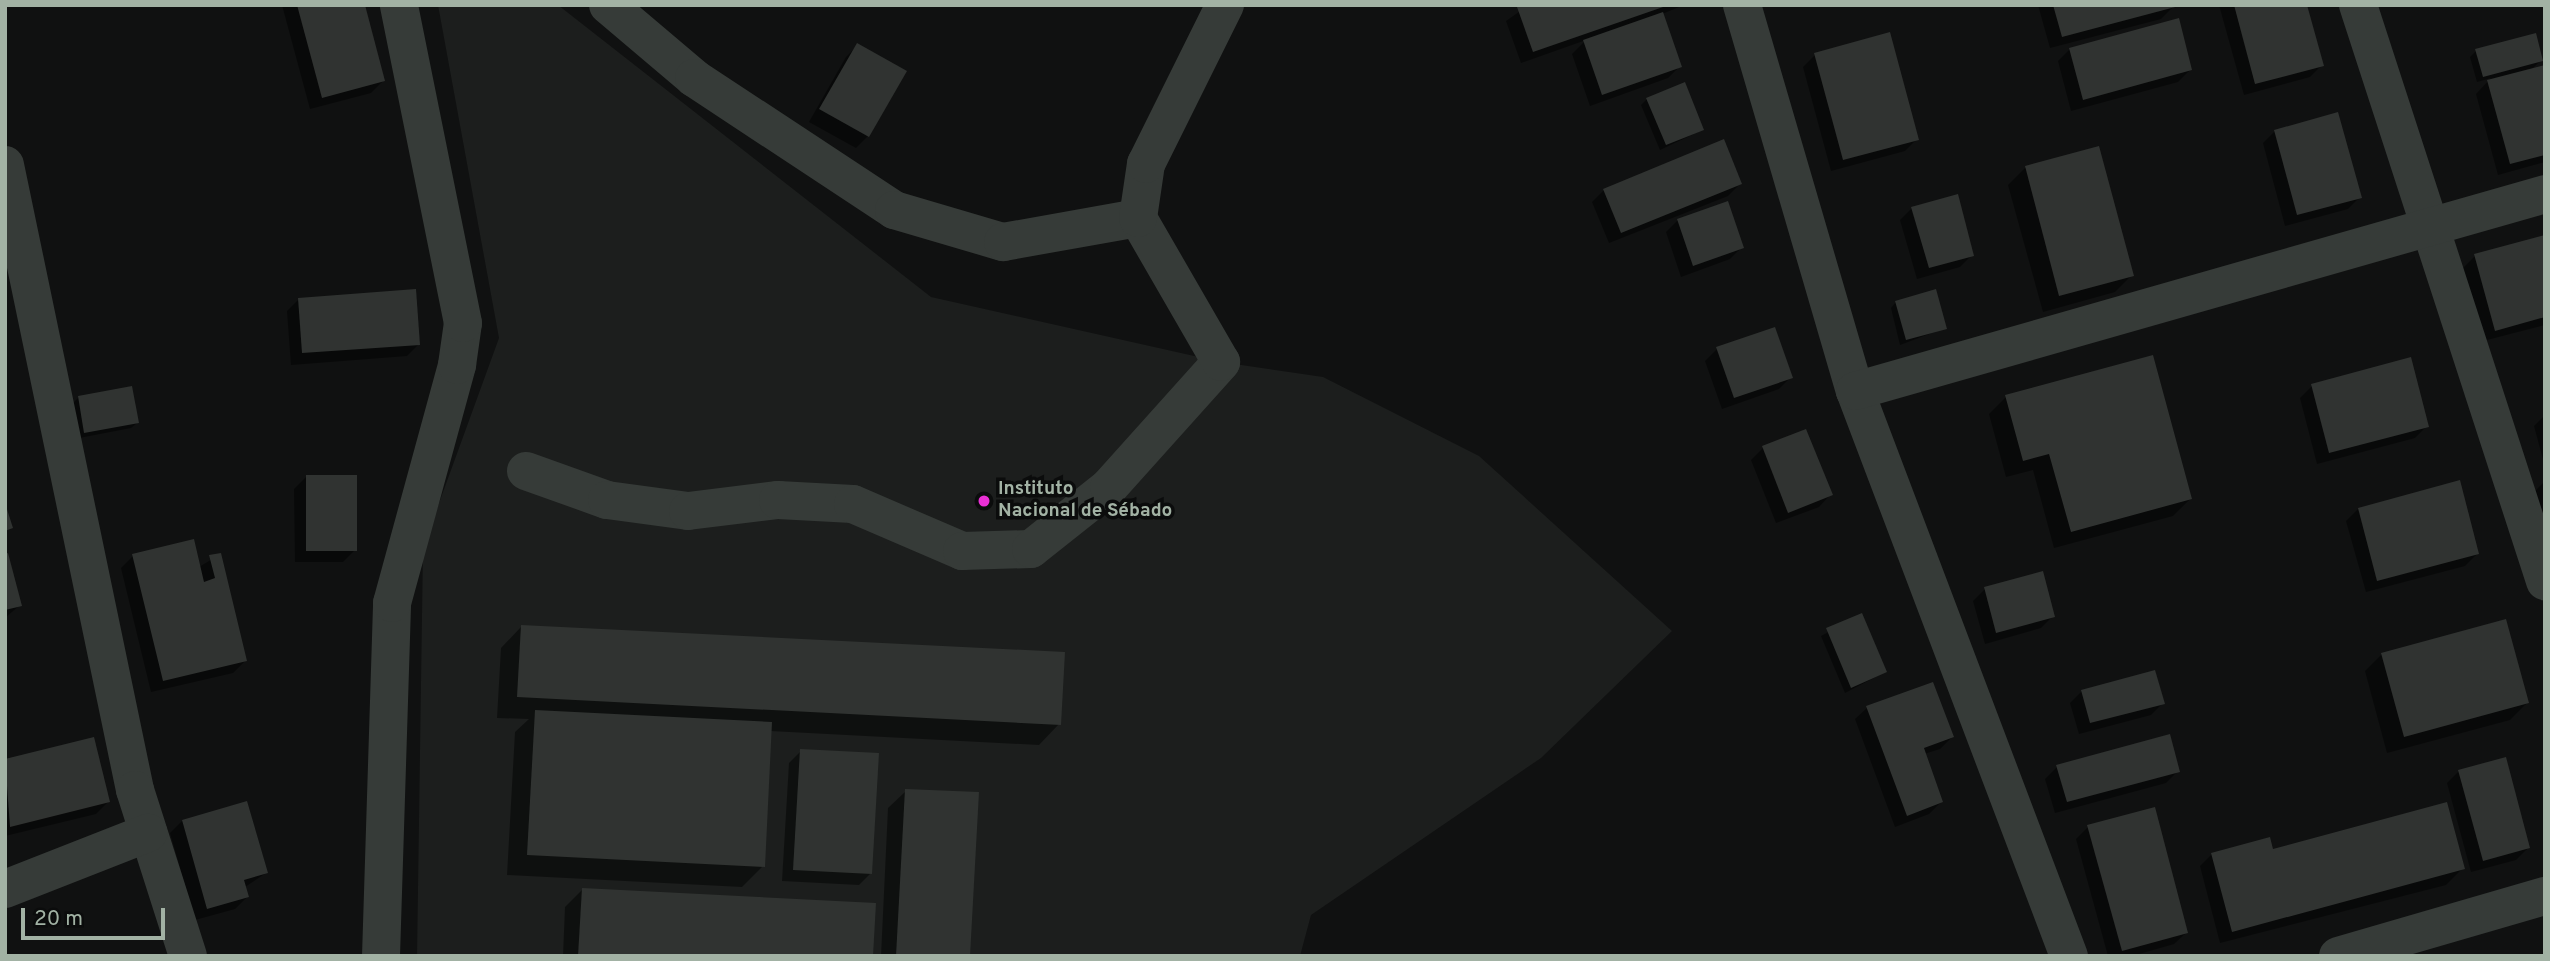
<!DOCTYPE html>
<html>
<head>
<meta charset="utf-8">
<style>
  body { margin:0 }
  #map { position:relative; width:2550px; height:961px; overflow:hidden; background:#101111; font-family:Overpass,sans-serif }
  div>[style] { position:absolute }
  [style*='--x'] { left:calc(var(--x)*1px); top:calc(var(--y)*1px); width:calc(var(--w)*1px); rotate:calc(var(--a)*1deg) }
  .built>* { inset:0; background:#1c1e1d }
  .shadow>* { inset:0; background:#0007 }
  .building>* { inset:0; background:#303331 }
  .minor>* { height:38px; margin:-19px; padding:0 19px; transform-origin:19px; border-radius:19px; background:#363b38 }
  .dots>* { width:19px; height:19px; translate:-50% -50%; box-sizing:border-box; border:4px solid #0b0c0c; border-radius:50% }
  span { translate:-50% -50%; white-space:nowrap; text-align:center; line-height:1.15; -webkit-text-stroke:7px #0b0c0c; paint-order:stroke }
  .poi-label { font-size:19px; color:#a2b2a4; font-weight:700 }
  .left { translate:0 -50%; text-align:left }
  .frame { position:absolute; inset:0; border:7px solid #a2b2a4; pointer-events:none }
  .scale { position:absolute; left:21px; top:908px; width:144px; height:32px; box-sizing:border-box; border:4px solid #a2b2a4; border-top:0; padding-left:9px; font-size:21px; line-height:24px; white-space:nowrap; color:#a2b2a4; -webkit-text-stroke:5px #0b0c0c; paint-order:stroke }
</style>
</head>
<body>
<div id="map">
  <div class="built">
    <div style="clip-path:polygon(438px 5px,558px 5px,931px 297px,1221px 362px,1323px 377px,1479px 456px,1672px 631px,1541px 758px,1311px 915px,1300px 956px,417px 956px,423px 547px,499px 338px)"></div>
  </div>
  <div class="shadow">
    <div style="clip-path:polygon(282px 5px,363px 5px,383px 81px,371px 93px,310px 109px)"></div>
    <div style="clip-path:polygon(1529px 5px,1684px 5px,1662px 14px,1680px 66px,1668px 78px,1590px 106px,1572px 54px,1586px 40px,1521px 63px,1506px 21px)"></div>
    <div style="clip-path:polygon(2038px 5px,2172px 5px,2173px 7px,2161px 19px,2050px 48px)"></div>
    <div style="clip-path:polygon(2219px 5px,2305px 5px,2322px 65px,2310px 77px,2244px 95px)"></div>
    <div style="clip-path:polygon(858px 45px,868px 136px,856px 148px,809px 122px,846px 57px)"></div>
    <div style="clip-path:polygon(2070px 49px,2190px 70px,2178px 82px,2071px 111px,2058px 61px)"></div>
    <div style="clip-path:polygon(2476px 51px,2541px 60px,2531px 70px,2545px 67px,2545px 162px,2498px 175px,2476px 94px,2491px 78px,2477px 82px,2470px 57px)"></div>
    <div style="clip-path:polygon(1815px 55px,1917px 139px,1905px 151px,1831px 171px,1803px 67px)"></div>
    <div style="clip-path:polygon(1647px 99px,1702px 130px,1660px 150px,1641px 105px)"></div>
    <div style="clip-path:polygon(2275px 131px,2360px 197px,2348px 209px,2285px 226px,2263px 143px)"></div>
    <div style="clip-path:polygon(2097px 148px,2132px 275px,2115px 292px,2043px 312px,2008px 185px,2025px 168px)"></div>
    <div style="clip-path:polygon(1740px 184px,1728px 196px,1609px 243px,1592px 202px,1604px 190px)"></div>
    <div style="clip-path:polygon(1912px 208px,1972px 255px,1960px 267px,1917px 279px,1900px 220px)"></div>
    <div style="clip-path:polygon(1678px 220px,1742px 247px,1730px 259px,1681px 277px,1666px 232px)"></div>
    <div style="clip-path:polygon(2545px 237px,2545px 325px,2483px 341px,2463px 268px,2475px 256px)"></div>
    <div style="clip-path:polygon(299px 299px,419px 344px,407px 356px,291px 365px,287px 311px)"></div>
    <div style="clip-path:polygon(1896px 302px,1945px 328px,1900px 345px,1891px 308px)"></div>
    <div style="clip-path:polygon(1717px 349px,1791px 377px,1779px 389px,1722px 409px,1705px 361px)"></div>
    <div style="clip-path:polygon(2312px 386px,2427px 426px,2415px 438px,2317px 464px,2300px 398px)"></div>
    <div style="clip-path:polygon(79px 397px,137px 423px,131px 428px,79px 438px,73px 403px)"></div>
    <div style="clip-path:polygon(2006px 397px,2190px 499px,2173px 516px,2054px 548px,2033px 470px,2006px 477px,1989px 414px)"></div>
    <div style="clip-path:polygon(2545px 415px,2545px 467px,2534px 426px)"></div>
    <div style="clip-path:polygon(1763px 448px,1830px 495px,1819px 507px,1776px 523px,1751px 460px)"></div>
    <div style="clip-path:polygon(306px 477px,355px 550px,343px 562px,295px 562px,294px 489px)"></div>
    <div style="clip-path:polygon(2545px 481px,2545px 540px,2532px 494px)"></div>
    <div style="clip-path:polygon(2358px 509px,2477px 554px,2465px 566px,2366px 592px,2346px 521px)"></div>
    <div style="clip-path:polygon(219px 555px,245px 661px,233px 673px,151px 692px,121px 568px,133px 556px,199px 567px)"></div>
    <div style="clip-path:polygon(5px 556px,20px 605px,5px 618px)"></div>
    <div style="clip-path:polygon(1985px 589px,2053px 616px,2041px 628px,1985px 644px,1973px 601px)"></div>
    <div style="clip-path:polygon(1861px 615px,1885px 672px,1845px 693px,1821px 636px)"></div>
    <div style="clip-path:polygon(521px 627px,1059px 724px,1039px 745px,770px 731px,763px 866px,742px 887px,507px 875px,515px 732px,529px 719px,497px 718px,501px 648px)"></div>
    <div style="clip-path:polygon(2382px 654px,2527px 703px,2510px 720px,2387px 753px,2365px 671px)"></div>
    <div style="clip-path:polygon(2082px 691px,2163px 703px,2151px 715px,2079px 734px,2070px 703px)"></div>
    <div style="clip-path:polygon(1867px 708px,1952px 737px,1940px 749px,1924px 754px,1941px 802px,1929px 814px,1895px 827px,1855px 719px)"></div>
    <div style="clip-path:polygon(801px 751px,871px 873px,859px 885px,782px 881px,789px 763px)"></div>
    <div style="clip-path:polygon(5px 761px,108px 802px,96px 814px,5px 836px)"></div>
    <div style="clip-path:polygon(2057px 767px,2178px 771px,2166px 783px,2055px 813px,2045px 779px)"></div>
    <div style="clip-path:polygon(2459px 771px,2528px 848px,2516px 860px,2471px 872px,2447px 783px)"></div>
    <div style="clip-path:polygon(906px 791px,968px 956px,881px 956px,888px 808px)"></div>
    <div style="clip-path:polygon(182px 821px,266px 873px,245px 887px,247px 897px,235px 909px,195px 920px,170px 833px)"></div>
    <div style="clip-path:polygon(2088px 827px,2187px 932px,2174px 944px,2132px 956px,2108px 956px,2076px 839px)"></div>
    <div style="clip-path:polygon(2272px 851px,2463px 868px,2446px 885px,2220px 943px,2200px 866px,2212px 854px)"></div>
    <div style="clip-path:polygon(582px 890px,872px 956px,563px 956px,565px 907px)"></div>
  </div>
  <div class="building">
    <div style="clip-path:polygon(297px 5px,365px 5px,385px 81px,322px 98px)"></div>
    <div style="clip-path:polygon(1524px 5px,1666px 5px,1666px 6px,1533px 52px,1517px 7px)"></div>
    <div style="clip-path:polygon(2053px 5px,2179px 5px,2179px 6px,2062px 37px)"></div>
    <div style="clip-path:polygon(2234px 5px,2307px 5px,2324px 66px,2255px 84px)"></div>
    <div style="clip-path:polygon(1663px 12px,1682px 67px,1602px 95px,1583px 40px)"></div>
    <div style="clip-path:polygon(2179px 18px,2192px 70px,2083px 100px,2069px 48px)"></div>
    <div style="clip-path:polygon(1890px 32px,1919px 140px,1843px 160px,1814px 53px)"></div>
    <div style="clip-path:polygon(2536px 33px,2543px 61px,2483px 77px,2475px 49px)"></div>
    <div style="clip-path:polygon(857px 43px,907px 71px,869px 137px,819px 109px)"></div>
    <div style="clip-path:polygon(2545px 65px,2545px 155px,2510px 164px,2487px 80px)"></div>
    <div style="clip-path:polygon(1685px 82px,1704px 130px,1666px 145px,1646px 98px)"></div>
    <div style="clip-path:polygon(2338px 112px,2362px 198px,2297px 215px,2274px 130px)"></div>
    <div style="clip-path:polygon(1724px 139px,1742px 184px,1621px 233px,1603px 189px)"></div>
    <div style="clip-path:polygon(2099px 146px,2134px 276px,2059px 296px,2025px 166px)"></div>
    <div style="clip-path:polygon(1958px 194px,1974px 256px,1929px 268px,1911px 207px)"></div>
    <div style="clip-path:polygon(1728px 201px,1744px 248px,1693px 266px,1677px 219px)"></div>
    <div style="clip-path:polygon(2545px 235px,2545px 317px,2495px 331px,2474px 254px)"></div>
    <div style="clip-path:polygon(416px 289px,420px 345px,302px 353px,298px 298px)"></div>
    <div style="clip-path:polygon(1936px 289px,1947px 329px,1906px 340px,1895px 301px)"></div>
    <div style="clip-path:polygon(1775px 327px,1793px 378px,1734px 398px,1716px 347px)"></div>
    <div style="clip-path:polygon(2153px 355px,2192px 499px,2071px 532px,2049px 454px,2023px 461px,2005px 395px)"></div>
    <div style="clip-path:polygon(2411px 357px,2429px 427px,2329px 453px,2311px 384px)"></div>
    <div style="clip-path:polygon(132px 386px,139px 423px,84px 433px,78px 396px)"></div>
    <div style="clip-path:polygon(1806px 429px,1833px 495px,1788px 513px,1762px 446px)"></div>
    <div style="clip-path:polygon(306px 475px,357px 475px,357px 551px,306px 551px)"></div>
    <div style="clip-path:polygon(2460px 480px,2479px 554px,2377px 581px,2358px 508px)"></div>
    <div style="clip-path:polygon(5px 503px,13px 528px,5px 531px)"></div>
    <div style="clip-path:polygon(194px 539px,204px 582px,215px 578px,209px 555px,221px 553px,247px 661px,163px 681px,132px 554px)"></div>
    <div style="clip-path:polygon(8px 553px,22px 606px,5px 610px,5px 554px)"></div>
    <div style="clip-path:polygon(2043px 571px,2055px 617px,1996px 633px,1984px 587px)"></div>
    <div style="clip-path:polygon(1862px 613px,1887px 672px,1851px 688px,1826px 628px)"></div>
    <div style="clip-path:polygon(2506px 619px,2529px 703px,2404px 737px,2381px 653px)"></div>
    <div style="clip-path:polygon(521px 625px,1065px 652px,1061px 725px,517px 697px)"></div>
    <div style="clip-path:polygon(2155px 670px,2165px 704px,2090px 723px,2081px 690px)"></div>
    <div style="clip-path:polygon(1933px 682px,1954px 737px,1924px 748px,1943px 802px,1907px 816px,1866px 706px)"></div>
    <div style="clip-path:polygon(535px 710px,772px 722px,765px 867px,527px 855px)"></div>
    <div style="clip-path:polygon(2170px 734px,2180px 772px,2067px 802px,2056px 765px)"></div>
    <div style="clip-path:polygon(94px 737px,110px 802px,10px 827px,5px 759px)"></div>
    <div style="clip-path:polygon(800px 749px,879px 753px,872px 874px,793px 870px)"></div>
    <div style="clip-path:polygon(2506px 757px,2530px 848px,2483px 861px,2458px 770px)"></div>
    <div style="clip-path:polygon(905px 789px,979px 792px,970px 956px,896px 956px)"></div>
    <div style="clip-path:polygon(247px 801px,268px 873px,244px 880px,249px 897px,207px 909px,182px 820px)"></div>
    <div style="clip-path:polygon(2447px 802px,2465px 869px,2232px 932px,2211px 853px,2270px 837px,2273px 849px)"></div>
    <div style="clip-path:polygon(2155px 807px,2188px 933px,2122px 951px,2087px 825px)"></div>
    <div style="clip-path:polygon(582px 888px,876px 903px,873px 956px,578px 956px)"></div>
  </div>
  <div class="minor">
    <div style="--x:608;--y:5;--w:113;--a:40.3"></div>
    <div style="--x:694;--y:78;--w:240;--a:33.4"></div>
    <div style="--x:894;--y:210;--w:114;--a:16.4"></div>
    <div style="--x:1003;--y:242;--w:137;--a:-10.1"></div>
    <div style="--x:1742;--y:5;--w:402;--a:73.7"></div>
    <div style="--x:1855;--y:391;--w:604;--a:69.26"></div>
    <div style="--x:2358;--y:5;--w:606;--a:72.01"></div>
    <div style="--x:5;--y:165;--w:638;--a:78.25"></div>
    <div style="--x:135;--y:790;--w:174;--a:72.3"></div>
    <div style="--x:1855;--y:391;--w:718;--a:-15.93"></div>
    <div style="--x:526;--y:471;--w:86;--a:19.7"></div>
    <div style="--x:607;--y:500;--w:82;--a:7.7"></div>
    <div style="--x:688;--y:511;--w:91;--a:-7"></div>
    <div style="--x:778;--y:500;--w:75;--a:3.1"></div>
    <div style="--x:853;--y:504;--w:119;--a:23.3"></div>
    <div style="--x:962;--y:551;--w:69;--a:-1.7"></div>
    <div style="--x:1031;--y:549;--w:100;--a:-38.5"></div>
    <div style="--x:1109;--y:487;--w:168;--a:-48.1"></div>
    <div style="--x:1221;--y:362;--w:166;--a:-120"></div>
    <div style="--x:1138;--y:218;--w:55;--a:-81.6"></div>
    <div style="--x:1146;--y:164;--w:178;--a:-63.6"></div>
    <div style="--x:5;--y:889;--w:154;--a:-21.4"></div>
    <div style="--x:381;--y:956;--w:353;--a:-88.2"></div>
    <div style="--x:392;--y:603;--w:247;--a:-74.7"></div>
    <div style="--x:457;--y:365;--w:42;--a:-81.9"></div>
    <div style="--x:463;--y:323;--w:324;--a:-101.4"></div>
    <div style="--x:2338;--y:956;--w:216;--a:-16.2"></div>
  </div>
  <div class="dots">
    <div style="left:984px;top:501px;background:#ea2fd5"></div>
  </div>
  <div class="poi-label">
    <span class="left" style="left:998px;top:501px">Instituto<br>Nacional de Sébado</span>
  </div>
  <div class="frame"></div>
  <div class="scale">20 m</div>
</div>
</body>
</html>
